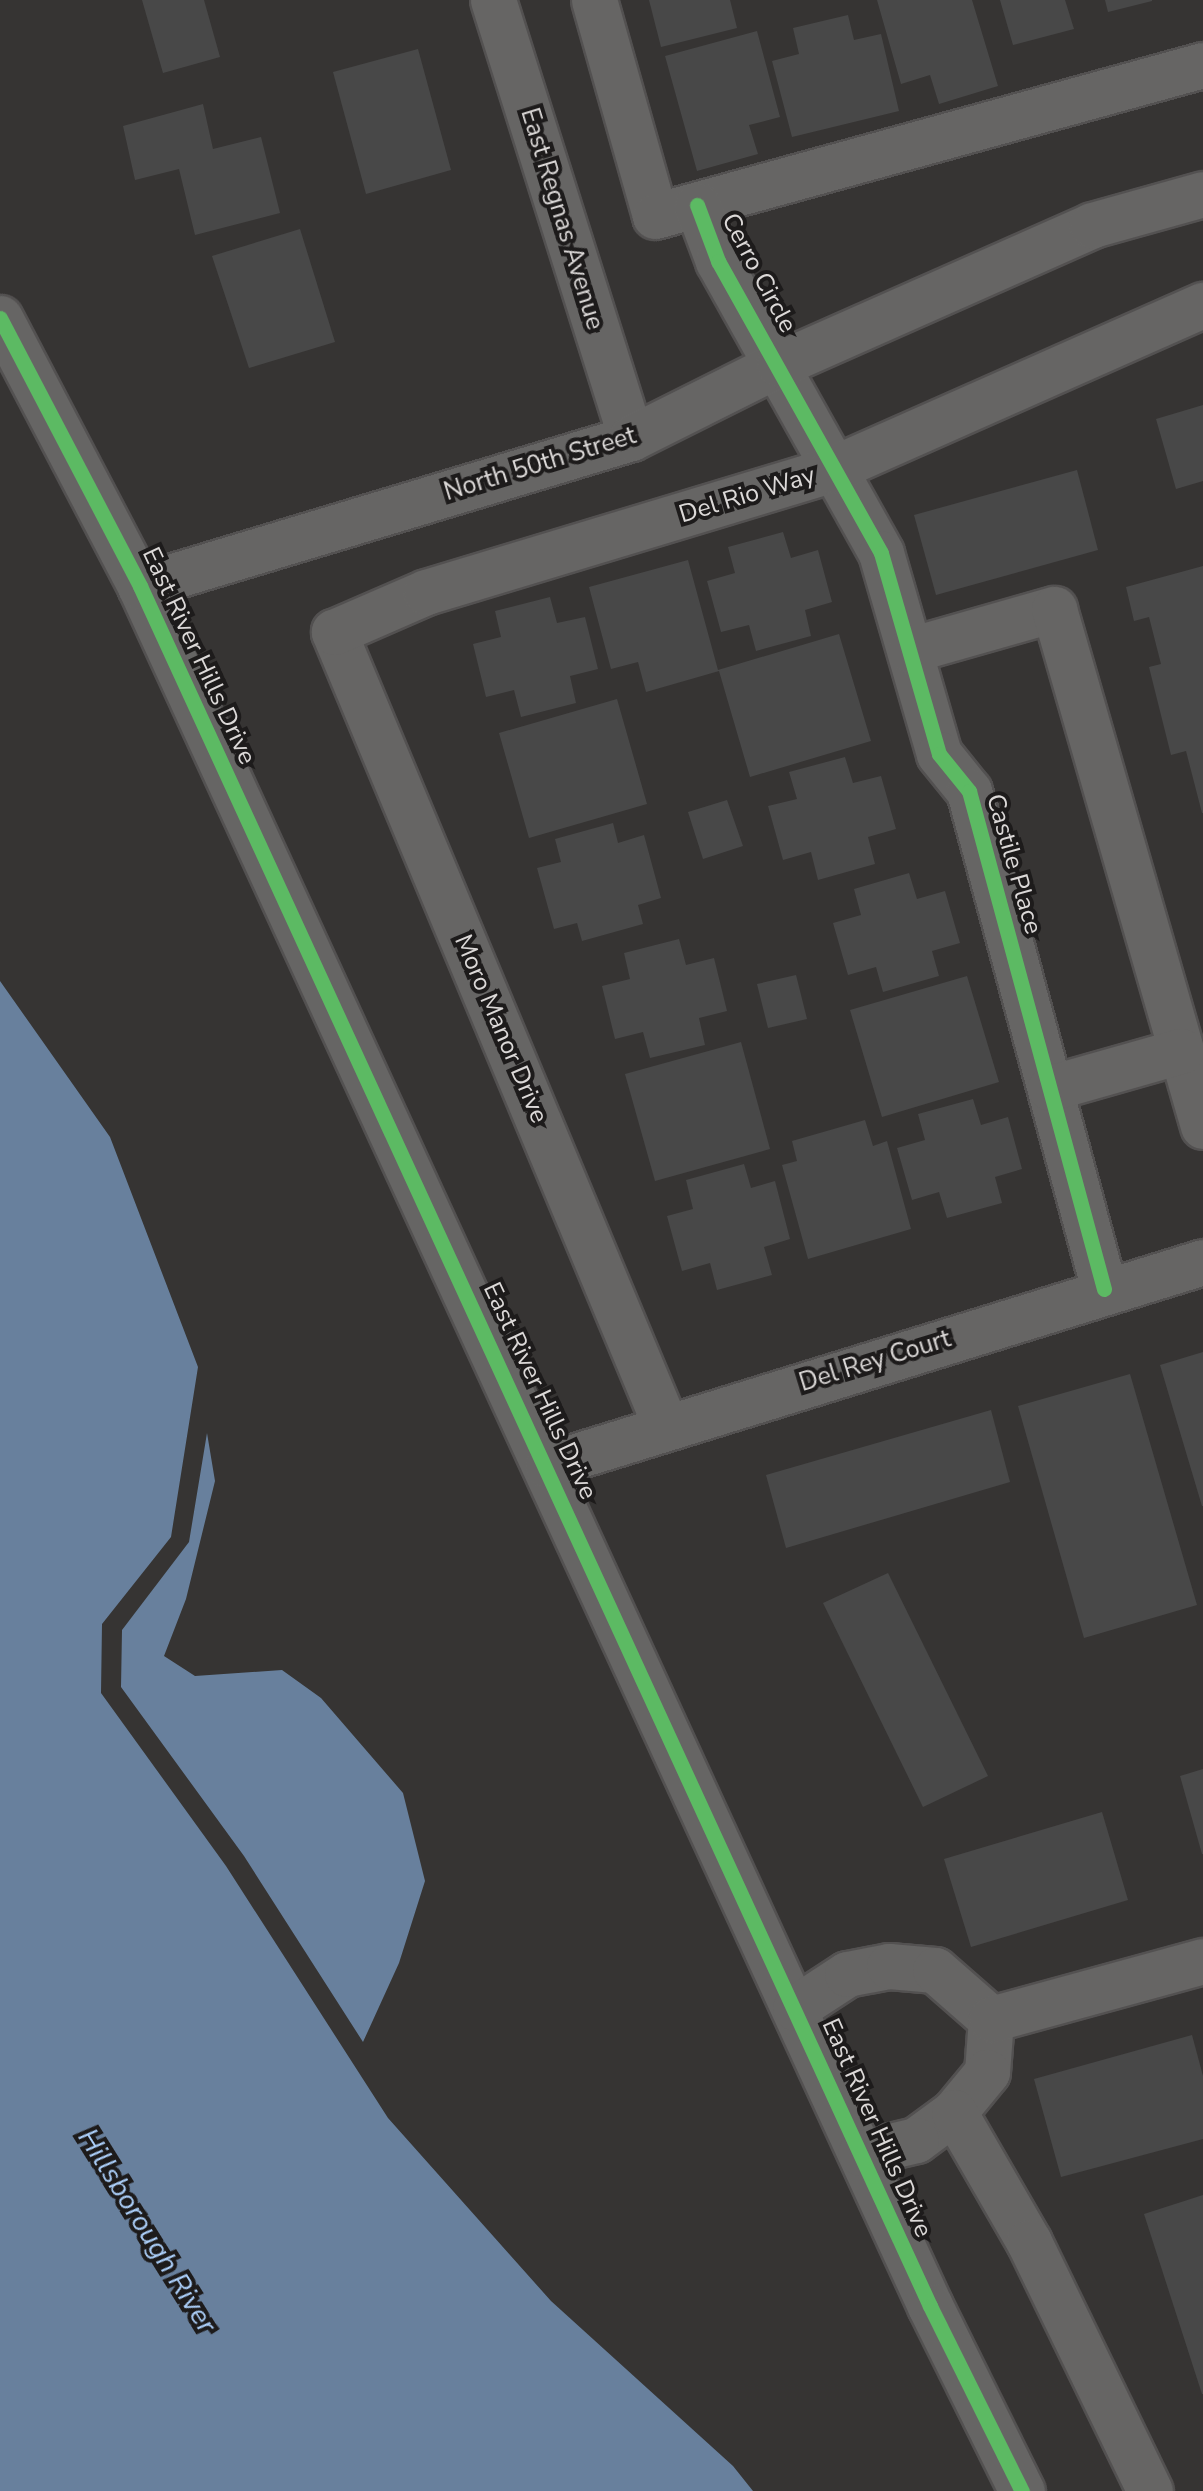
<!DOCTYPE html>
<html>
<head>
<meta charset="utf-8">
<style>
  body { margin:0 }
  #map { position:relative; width:1203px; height:2491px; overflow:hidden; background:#363433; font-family:"Nunito Sans",sans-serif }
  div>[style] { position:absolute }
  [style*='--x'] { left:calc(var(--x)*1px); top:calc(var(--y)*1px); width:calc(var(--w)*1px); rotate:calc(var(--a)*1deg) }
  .water>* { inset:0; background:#68809d }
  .building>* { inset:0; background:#484848 }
  .roads { filter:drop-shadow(2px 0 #535151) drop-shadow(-2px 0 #535151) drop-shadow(0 2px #535151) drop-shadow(0 -2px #535151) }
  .minor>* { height:45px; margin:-22.5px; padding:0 22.5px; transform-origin:22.5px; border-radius:22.5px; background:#666564 }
  .cycleway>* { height:15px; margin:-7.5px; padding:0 7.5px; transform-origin:7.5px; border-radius:7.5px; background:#5cba63 }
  span { translate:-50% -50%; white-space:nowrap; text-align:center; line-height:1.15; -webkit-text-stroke:8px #1d1b1b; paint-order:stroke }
  .street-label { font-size:25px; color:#dcd9d8 }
  .water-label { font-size:28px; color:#abcef8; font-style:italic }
</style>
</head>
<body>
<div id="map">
  <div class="water">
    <div style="clip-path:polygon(0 981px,110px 1137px,198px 1367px,171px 1537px,102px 1624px,101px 1693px,226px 1866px,388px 2118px,551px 2301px,733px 2466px,753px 2491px,0 2491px)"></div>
    <div style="clip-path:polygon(207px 1433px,215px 1481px,186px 1599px,164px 1656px,195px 1676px,282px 1670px,321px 1698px,403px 1793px,425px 1881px,399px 1963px,363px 2042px,244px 1856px,121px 1687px,122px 1630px,189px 1542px)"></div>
  </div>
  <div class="building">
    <div style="clip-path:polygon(142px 0,204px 0,220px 57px,163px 73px)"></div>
    <div style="clip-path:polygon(649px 0,730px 0,737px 28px,661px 47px)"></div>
    <div style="clip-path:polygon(877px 0,972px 0,998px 86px,939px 104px,930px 75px,901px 84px)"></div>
    <div style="clip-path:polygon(1000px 0,1065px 0,1074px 29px,1013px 45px)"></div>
    <div style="clip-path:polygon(1105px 0,1152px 0,1152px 1px,1108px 12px)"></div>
    <div style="clip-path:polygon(848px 15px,854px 40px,881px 34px,899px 111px,792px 137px,772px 61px,799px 54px,793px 28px)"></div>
    <div style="clip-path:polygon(757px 31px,780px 117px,749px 125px,758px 154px,697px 171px,665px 56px)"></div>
    <div style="clip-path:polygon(418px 49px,451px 170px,366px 194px,333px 72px)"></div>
    <div style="clip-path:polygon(203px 104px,213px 149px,261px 137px,280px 213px,195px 235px,179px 169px,135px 180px,123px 126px)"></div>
    <div style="clip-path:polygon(300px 229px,335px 342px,249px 368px,212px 256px)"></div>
    <div style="clip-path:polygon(1203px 405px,1203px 481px,1176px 489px,1156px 419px)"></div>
    <div style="clip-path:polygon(1077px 470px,1098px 550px,936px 595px,914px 515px)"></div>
    <div style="clip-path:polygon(783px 532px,791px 558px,818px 550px,832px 602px,805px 610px,811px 636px,756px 651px,749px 625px,721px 632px,707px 581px,735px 573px,728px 547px)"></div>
    <div style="clip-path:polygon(688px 560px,718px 670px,839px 634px,871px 741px,750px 777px,719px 671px,646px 692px,638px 662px,611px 669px,589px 587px)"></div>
    <div style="clip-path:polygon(1203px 566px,1203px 813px,1202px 813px,1186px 751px,1171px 755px,1149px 667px,1161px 664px,1149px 617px,1134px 621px,1126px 587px)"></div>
    <div style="clip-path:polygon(550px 597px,557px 623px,585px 617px,598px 669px,570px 676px,576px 703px,521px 717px,514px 690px,486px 697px,473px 644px,501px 637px,495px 611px)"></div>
    <div style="clip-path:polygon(617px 699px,647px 804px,529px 838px,499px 733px)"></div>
    <div style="clip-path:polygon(845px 757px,853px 783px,881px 776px,896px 829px,868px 837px,875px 864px,818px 880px,811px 852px,783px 860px,768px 806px,797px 799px,789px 772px)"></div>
    <div style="clip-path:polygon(727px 800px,743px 846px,703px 859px,688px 812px)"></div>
    <div style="clip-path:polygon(613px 823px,618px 843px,644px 835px,661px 898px,638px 905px,643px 924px,582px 941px,577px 923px,554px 929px,537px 868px,561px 862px,555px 839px)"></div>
    <div style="clip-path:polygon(909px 873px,917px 899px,945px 891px,960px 943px,932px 951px,939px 976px,883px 992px,876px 967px,848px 975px,833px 923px,861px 915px,854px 889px)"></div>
    <div style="clip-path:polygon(679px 939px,686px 965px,714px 958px,727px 1011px,699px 1018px,705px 1045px,650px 1058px,643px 1032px,615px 1039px,602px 986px,630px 979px,624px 953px)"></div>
    <div style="clip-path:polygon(796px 975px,807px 1019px,768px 1028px,757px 984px)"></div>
    <div style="clip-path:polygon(967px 976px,999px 1082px,882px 1117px,850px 1010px)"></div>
    <div style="clip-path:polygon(741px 1042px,770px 1149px,655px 1181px,625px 1074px)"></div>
    <div style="clip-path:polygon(973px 1099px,981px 1125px,1008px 1117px,1022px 1169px,995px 1177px,1002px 1203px,947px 1218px,939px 1192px,912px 1200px,897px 1148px,925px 1140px,918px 1114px)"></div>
    <div style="clip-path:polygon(865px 1120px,873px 1146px,887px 1141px,911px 1229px,808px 1259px,782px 1165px,797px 1161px,792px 1141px)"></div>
    <div style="clip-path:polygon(744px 1164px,751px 1188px,775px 1181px,790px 1239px,764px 1247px,772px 1275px,717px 1290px,710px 1263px,682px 1271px,667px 1216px,693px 1209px,686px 1180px)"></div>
    <div style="clip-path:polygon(1203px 1352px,1203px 1506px,1202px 1506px,1160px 1365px)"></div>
    <div style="clip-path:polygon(1130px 1374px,1197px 1605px,1084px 1638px,1018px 1406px)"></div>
    <div style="clip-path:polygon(991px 1410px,1010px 1482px,786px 1548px,766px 1475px)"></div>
    <div style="clip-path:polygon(888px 1573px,988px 1776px,923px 1807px,823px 1603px)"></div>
    <div style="clip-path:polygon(1203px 1769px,1203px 1854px,1202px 1854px,1180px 1776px)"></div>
    <div style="clip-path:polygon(1102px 1812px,1128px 1900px,971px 1947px,944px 1859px)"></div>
    <div style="clip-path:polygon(1192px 2035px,1203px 2076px,1203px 2139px,1061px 2177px,1034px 2079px)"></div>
    <div style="clip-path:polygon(1203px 2195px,1203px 2394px,1202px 2394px,1144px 2214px)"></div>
  </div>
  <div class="roads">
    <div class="minor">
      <div style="--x:493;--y:0;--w:459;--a:72.5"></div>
      <div style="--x:594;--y:0;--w:224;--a:74.2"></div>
      <div style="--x:655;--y:216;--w:568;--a:-15.41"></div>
      <div style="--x:697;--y:205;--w:60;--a:69.4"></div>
      <div style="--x:718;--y:261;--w:334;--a:60.8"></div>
      <div style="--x:881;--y:553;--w:209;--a:73.9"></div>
      <div style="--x:939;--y:754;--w:48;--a:51"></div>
      <div style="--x:969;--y:791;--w:516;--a:74.83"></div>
      <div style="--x:0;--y:318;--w:302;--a:62.4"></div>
      <div style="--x:140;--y:586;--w:1893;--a:65.33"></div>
      <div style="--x:930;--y:2306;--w:207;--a:63.6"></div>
      <div style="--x:140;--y:586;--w:513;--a:-16.77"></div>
      <div style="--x:631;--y:438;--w:165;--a:-26.6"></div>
      <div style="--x:779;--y:364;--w:342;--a:-23.9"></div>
      <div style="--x:1092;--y:225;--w:115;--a:-15.6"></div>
      <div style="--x:910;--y:650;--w:150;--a:-15.9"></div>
      <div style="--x:1054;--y:609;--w:538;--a:73.92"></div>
      <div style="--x:1050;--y:1088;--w:136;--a:-15.8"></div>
      <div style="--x:666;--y:1427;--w:862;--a:-112.67"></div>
      <div style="--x:334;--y:632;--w:100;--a:-23.5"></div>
      <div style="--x:426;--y:592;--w:422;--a:-16.8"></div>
      <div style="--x:830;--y:470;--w:408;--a:-23.9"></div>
      <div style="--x:547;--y:1465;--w:687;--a:-17.19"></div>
      <div style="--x:795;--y:2008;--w:62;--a:-33.2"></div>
      <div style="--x:847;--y:1974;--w:43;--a:-10.8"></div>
      <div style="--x:889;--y:1966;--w:46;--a:5"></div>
      <div style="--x:935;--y:1970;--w:74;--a:41.2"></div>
      <div style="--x:991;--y:2019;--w:53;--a:94.3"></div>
      <div style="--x:987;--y:2072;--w:52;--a:129.5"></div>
      <div style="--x:954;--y:2112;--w:47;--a:143.6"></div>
      <div style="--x:916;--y:2140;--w:57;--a:166.7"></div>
      <div style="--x:991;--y:2019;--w:220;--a:-15.3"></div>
      <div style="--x:954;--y:2112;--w:150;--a:60"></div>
      <div style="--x:1029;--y:2242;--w:277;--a:64.1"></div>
    </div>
  </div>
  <div class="cycleway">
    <div style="--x:697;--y:205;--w:60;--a:69.4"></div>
    <div style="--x:718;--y:261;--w:334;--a:60.8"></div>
    <div style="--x:881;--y:553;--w:209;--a:73.9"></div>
    <div style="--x:939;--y:754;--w:48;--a:51"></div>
    <div style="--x:969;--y:791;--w:516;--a:74.83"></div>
    <div style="--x:0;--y:318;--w:302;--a:62.4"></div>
    <div style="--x:140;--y:586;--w:1893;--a:65.33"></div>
    <div style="--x:930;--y:2306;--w:207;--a:63.6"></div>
  </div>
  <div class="street-label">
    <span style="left:562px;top:219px;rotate:73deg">East Regnas Avenue</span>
    <span style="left:759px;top:273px;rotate:62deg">Cerro Circle</span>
    <span style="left:540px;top:464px;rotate:-17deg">North 50th Street</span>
    <span style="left:747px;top:495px;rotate:-17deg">Del Rio Way</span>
    <span style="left:199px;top:656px;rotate:65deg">East River Hills Drive</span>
    <span style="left:1014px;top:864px;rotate:74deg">Castile Place</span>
    <span style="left:501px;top:1029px;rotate:67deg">Moro Manor Drive</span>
    <span style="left:875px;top:1361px;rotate:-17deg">Del Rey Court</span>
    <span style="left:540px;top:1391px;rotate:65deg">East River Hills Drive</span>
    <span style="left:877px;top:2128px;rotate:66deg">East River Hills Drive</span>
  </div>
  <div class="water-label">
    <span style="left:147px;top:2231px;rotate:58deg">Hillsborough River</span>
  </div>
</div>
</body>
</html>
